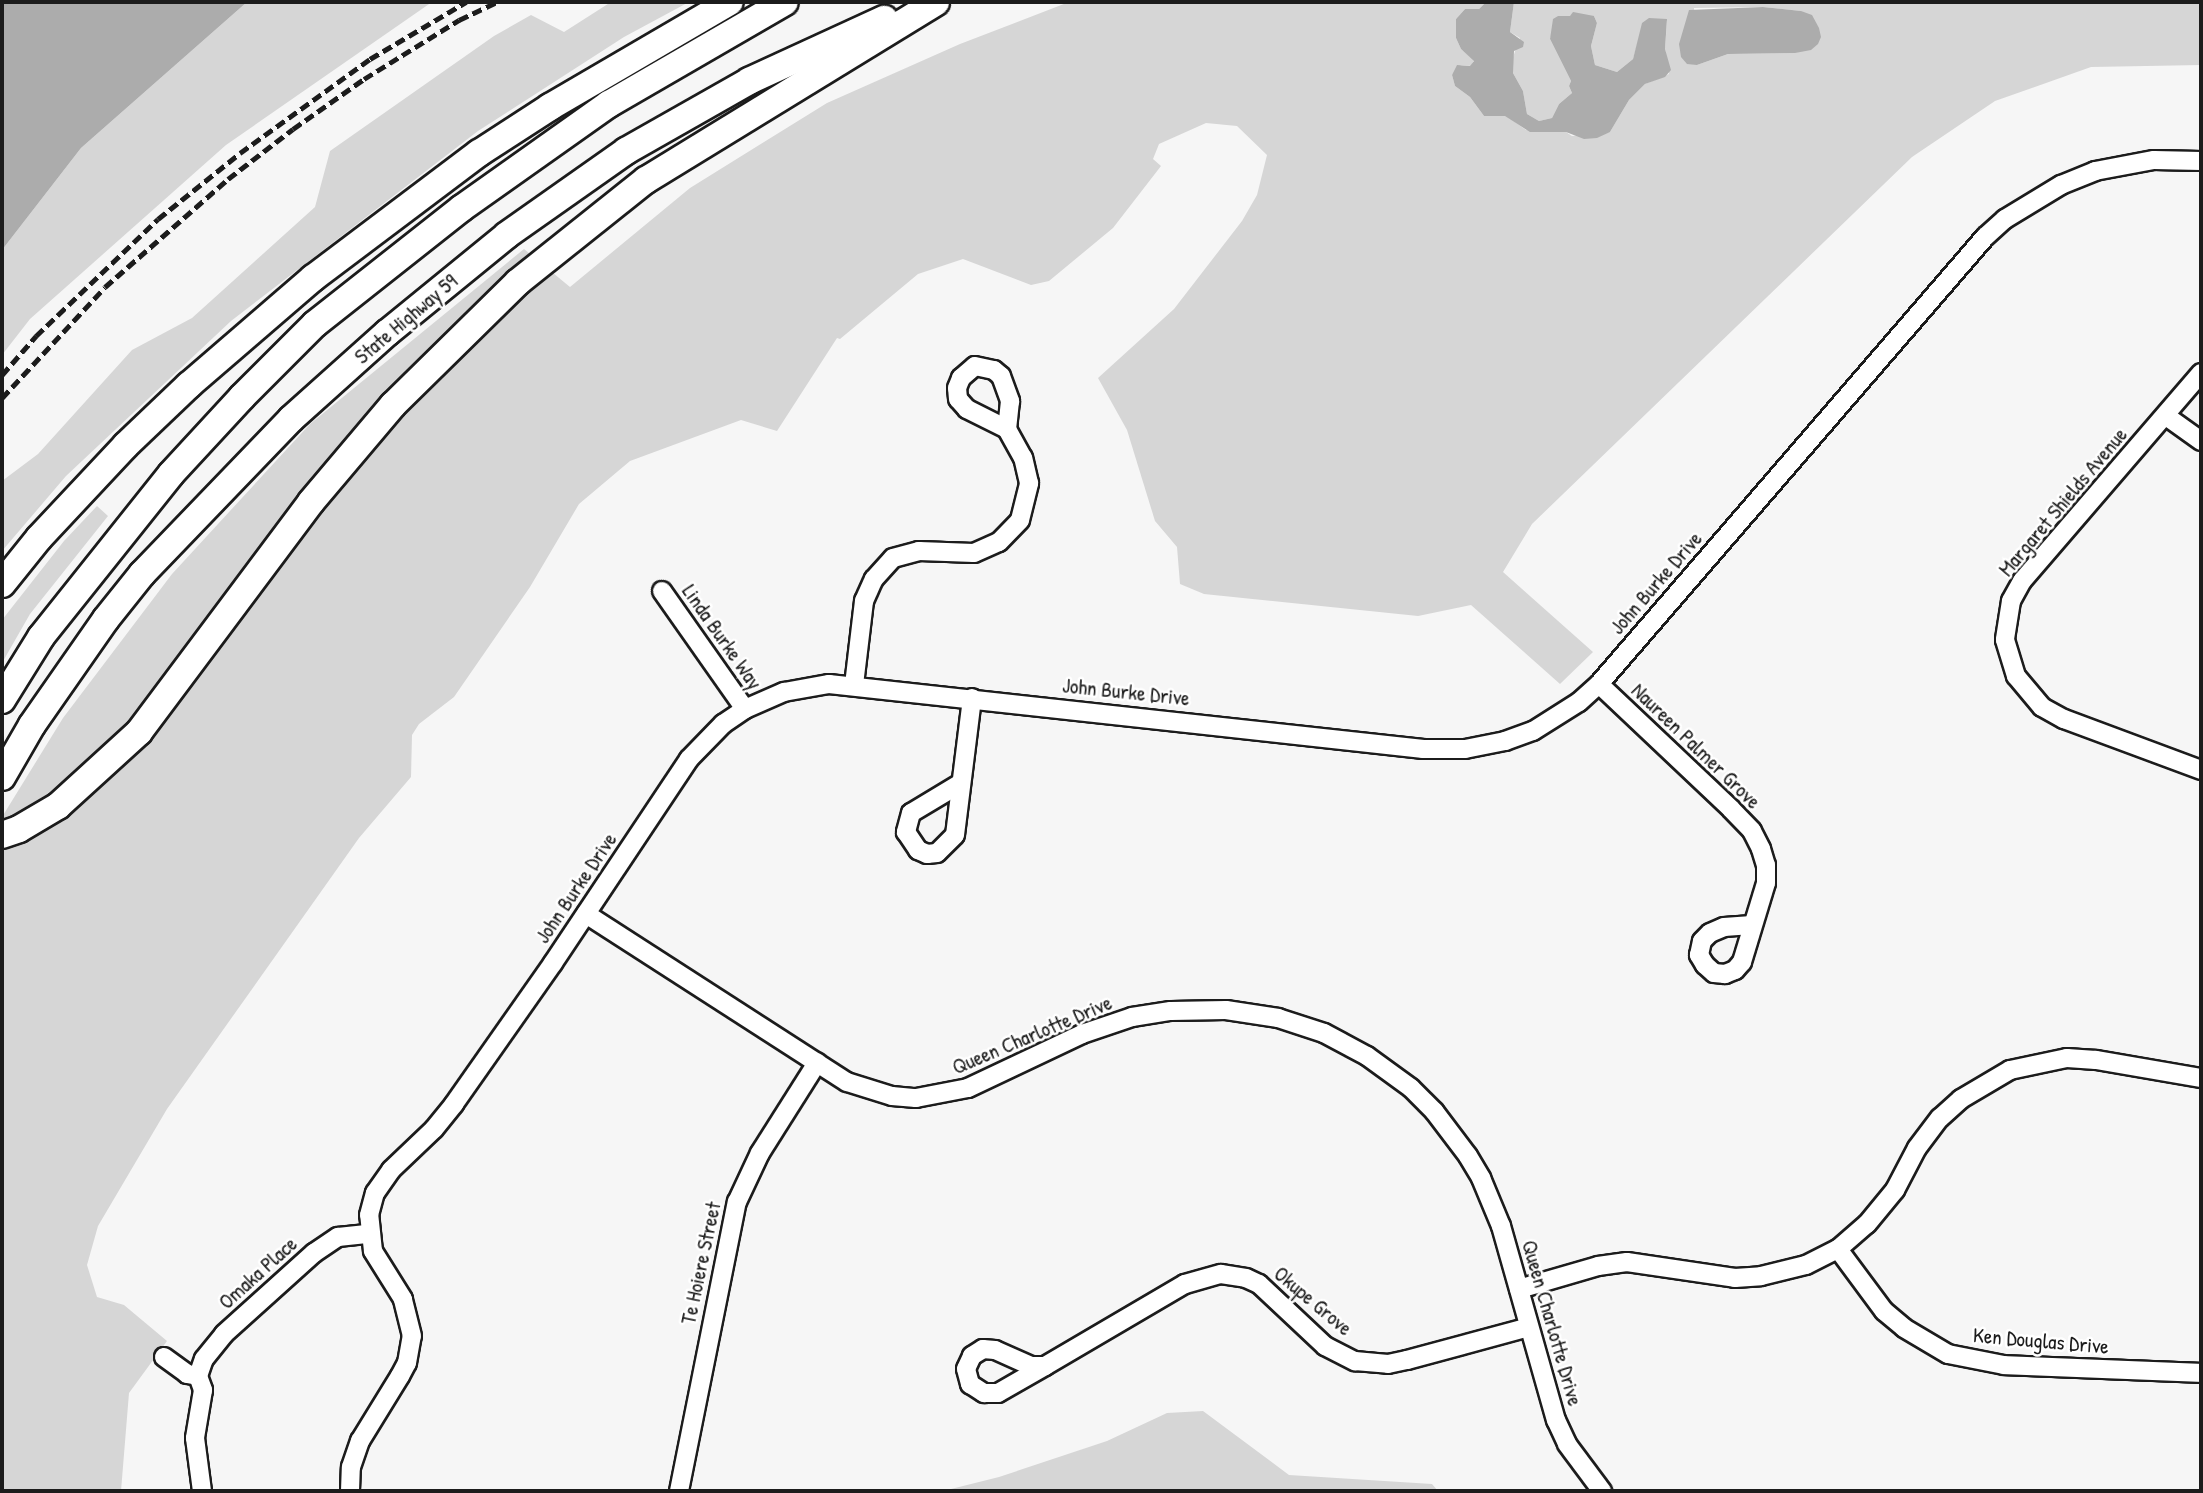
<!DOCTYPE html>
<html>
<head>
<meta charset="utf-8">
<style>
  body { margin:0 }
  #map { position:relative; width:2203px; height:1493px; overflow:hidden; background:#f6f6f6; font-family:"Patrick Hand",sans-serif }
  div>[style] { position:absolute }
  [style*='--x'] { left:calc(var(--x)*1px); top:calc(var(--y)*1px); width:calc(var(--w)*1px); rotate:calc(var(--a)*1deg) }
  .green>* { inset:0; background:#d6d6d6 }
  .water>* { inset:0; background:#acacac }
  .roads { filter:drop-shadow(2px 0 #1c1c1c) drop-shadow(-2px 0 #1c1c1c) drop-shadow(0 2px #1c1c1c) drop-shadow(0 -2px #1c1c1c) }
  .street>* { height:18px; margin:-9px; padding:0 9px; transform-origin:9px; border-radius:9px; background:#fff }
  .primary>* { height:26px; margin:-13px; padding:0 13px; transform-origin:13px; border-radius:13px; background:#fff }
  .rail>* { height:5px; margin-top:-2.5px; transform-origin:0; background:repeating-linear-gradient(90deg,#1c1c1c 0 10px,transparent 0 15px) }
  span { translate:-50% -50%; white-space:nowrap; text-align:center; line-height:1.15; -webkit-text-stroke:5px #fff; paint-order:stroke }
  .street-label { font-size:21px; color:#1c1c1c }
  .frame { position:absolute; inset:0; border:4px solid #1c1c1c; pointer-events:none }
</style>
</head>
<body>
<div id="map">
  <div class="green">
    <div style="clip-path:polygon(247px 2px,432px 2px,226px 145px,30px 319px,2px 355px,2px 250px,81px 148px)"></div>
    <div style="clip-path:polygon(611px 2px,689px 2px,624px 37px,478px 131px,231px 321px,66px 476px,2px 551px,2px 481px,38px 454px,132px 350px,192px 318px,315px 207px,330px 151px,494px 36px,531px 15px,564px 32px)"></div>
    <div style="clip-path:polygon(evenodd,1069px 2px,1486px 2px,1479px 9px,1465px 9px,1456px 19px,1456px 38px,1461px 49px,1474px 60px,1471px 66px,1461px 65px,1452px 75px,1455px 86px,1470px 97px,1484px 116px,1505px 115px,1526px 130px,1566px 132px,1572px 136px,1610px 132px,1629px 100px,1645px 84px,1669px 74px,1665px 49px,1667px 21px,1641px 31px,1633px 59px,1617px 72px,1595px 65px,1591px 46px,1597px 23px,1594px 16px,1558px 16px,1550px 39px,1571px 81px,1569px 86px,1572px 93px,1559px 104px,1552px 118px,1539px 121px,1527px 114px,1523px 91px,1513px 73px,1513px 57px,1520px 38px,1510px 32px,1514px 2px,2201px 2px,2201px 65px,2091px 67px,1995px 101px,1912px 157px,1532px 524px,1503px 572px,1593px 652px,1560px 684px,1471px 605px,1418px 616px,1204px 594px,1180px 584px,1177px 547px,1155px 521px,1127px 430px,1098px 378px,1174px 309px,1242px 221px,1257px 195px,1267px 155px,1237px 126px,1206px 123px,1159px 144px,1153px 159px,1161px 166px,1113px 228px,1049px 281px,1031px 285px,963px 259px,918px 274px,840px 339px,837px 338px,777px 431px,741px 420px,630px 461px,579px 504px,530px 587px,454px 697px,419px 724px,412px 735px,411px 777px,359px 838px,167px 1109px,98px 1226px,87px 1265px,97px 1297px,124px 1305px,167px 1341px,129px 1393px,121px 1491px,2px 1491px,2px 817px,63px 718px,172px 574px,310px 424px,524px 249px,570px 287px,690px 188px,827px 103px,960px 44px,1069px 2px,1763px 7px,1801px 11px,1795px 53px,1728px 54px,1697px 65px,1694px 8px,1763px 7px)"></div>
    <div style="clip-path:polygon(97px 506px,108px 516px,30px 614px,2px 663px,2px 620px,64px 541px)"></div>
    <div style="clip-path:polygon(1203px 1411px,1289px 1475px,1432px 1484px,1438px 1491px,943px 1491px,999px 1477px,1107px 1441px,1167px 1413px)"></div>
  </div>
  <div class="water">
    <div style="clip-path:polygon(2px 2px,247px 2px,81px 148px,2px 250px)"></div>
    <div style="clip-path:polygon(1486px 2px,1514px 2px,1510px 32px,1524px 42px,1523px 47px,1514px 51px,1513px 73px,1523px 91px,1527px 114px,1539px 121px,1552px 118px,1559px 104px,1572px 93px,1569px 86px,1571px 81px,1550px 39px,1553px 19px,1558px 16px,1570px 16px,1573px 12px,1594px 16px,1597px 23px,1591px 46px,1595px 65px,1617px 72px,1633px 59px,1642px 23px,1649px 18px,1667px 19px,1665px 49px,1671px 70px,1665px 77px,1645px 84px,1629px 100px,1610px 132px,1597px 138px,1584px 139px,1566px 132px,1530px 132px,1505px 116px,1484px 116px,1470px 97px,1455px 86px,1452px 75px,1457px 65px,1470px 66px,1474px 61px,1461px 49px,1456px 38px,1456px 19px,1465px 9px,1479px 9px)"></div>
    <div style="clip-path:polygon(1763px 7px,1801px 11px,1812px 15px,1819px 28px,1821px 37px,1818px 44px,1811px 50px,1795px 53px,1728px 54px,1697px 65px,1687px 64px,1681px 57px,1679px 44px,1689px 10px)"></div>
  </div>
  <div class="roads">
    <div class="street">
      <div style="--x:975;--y:366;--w:19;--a:12"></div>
      <div style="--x:994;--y:370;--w:9;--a:41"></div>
      <div style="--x:1001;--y:376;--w:27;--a:70"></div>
      <div style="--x:1010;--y:401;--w:28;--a:96"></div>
      <div style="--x:1007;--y:429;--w:45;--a:-153.4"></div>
      <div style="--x:967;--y:409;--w:13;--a:-132"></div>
      <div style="--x:958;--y:399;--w:11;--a:-95"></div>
      <div style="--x:957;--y:388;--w:11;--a:-68"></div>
      <div style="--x:961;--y:378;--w:18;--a:-41"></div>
      <div style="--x:2201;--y:373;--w:274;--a:130.7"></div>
      <div style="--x:2022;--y:581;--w:23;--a:119"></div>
      <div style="--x:2011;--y:601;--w:39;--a:99"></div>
      <div style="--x:2005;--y:640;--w:38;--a:73"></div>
      <div style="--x:2016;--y:676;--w:40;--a:50"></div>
      <div style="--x:2042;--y:707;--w:25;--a:29"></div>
      <div style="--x:2064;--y:719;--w:146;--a:20.4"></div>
      <div style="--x:2166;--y:416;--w:43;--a:35.5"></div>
      <div style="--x:662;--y:591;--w:144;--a:54.9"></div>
      <div style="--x:1599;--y:684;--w:182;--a:43.4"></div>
      <div style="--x:1731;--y:809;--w:30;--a:46"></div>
      <div style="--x:1752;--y:831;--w:20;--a:63"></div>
      <div style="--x:1761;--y:849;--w:17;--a:73"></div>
      <div style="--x:1766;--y:865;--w:18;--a:90"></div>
      <div style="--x:1766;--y:883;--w:83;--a:106.9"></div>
      <div style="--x:1742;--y:962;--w:11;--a:131"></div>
      <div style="--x:1735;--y:970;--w:11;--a:158"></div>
      <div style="--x:1725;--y:974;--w:11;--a:-175"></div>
      <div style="--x:1714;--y:973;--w:12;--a:-138"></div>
      <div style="--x:1705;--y:965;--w:12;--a:-121"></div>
      <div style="--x:1699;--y:955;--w:14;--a:-78"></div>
      <div style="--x:1702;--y:941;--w:11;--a:-45"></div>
      <div style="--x:1710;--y:933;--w:15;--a:-23"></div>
      <div style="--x:1724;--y:927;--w:28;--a:-4"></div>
      <div style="--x:854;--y:685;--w:85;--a:-83.2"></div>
      <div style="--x:864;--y:601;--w:24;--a:-66"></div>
      <div style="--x:874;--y:579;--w:28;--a:-48"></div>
      <div style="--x:893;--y:558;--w:27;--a:-15"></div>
      <div style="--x:919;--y:551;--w:55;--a:2.1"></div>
      <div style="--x:974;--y:553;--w:27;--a:-24"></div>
      <div style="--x:999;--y:542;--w:30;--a:-46"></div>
      <div style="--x:1020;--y:520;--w:38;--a:-76"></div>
      <div style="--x:1029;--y:483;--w:26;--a:-103"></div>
      <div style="--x:1023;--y:458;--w:33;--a:-119"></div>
      <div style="--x:961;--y:783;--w:58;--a:149"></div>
      <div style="--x:911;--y:813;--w:20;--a:105"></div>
      <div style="--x:906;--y:832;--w:22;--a:56"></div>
      <div style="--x:918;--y:850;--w:10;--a:24"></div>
      <div style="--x:927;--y:854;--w:10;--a:-6"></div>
      <div style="--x:937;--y:853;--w:25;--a:-45"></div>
      <div style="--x:955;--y:835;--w:138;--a:-82.9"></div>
      <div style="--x:586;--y:914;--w:310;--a:32.8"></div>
      <div style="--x:847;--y:1082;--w:47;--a:17.3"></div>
      <div style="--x:892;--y:1096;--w:24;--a:5"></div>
      <div style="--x:916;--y:1098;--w:53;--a:-10.9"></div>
      <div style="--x:968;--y:1088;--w:126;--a:-25.3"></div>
      <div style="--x:1082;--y:1034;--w:53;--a:-18.8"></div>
      <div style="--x:1132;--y:1017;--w:39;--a:-9"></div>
      <div style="--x:1171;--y:1011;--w:55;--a:-1"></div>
      <div style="--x:1226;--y:1010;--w:53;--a:8.7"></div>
      <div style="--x:1278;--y:1018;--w:48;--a:18.1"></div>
      <div style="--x:1324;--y:1033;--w:49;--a:28.1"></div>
      <div style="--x:1367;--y:1056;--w:54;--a:36"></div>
      <div style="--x:1411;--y:1088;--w:33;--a:45"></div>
      <div style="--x:1434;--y:1111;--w:56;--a:52.9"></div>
      <div style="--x:1468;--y:1156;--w:26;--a:59"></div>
      <div style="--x:1481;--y:1178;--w:52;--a:67.4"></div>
      <div style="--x:1501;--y:1226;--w:202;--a:74.2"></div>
      <div style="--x:1556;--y:1420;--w:26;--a:65"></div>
      <div style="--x:1567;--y:1444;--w:59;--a:53.3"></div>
      <div style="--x:1838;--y:1249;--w:77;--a:53.4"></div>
      <div style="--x:1884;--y:1311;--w:26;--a:40"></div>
      <div style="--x:1904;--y:1328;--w:51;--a:30.6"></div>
      <div style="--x:1948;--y:1354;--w:57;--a:11.1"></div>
      <div style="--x:2004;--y:1365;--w:197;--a:2.3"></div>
      <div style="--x:1519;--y:1289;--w:82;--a:-16.2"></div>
      <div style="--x:1598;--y:1266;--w:29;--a:-8"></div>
      <div style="--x:1627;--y:1262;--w:109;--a:8.4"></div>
      <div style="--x:1735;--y:1278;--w:26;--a:-4"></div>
      <div style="--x:1761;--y:1276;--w:46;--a:-13.7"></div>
      <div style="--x:1806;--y:1265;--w:36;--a:-27"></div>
      <div style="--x:1838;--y:1249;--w:38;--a:-41"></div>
      <div style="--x:1867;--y:1224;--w:44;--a:-50.5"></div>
      <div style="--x:1895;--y:1190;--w:47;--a:-62.4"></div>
      <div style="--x:1917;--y:1148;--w:38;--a:-53"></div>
      <div style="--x:1940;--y:1118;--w:28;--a:-42"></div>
      <div style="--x:1961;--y:1099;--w:57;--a:-30.6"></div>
      <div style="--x:2010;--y:1070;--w:58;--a:-11.9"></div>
      <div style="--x:2067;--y:1058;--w:29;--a:4"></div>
      <div style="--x:2096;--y:1060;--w:107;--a:9.7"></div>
      <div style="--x:164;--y:1357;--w:29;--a:36"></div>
      <div style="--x:187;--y:1374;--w:11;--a:10"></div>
      <div style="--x:198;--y:1376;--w:18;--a:-71"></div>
      <div style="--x:204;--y:1359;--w:32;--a:-51"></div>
      <div style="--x:224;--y:1334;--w:121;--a:-42"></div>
      <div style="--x:314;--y:1253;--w:29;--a:-34"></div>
      <div style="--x:338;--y:1237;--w:31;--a:-6"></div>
      <div style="--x:1045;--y:1366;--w:14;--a:180"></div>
      <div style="--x:1031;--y:1366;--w:39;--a:-156"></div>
      <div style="--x:995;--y:1350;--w:12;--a:-175"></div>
      <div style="--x:983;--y:1349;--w:13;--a:148"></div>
      <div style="--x:972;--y:1356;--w:14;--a:115"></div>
      <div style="--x:966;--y:1369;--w:16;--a:75"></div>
      <div style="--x:970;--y:1384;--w:17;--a:33"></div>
      <div style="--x:984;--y:1393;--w:14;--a:0"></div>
      <div style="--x:998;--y:1393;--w:54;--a:-29.9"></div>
      <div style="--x:1045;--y:1366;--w:162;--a:-30.4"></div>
      <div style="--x:1185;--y:1284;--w:37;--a:-16"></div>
      <div style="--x:1221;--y:1274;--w:25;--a:9"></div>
      <div style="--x:1246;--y:1278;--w:14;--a:25"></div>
      <div style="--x:1259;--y:1284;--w:91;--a:43.2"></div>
      <div style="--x:1325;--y:1346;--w:34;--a:27"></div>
      <div style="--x:1355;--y:1361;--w:33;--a:5"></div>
      <div style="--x:1388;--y:1364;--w:19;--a:-12"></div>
      <div style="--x:1407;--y:1360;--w:126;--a:-15.1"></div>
      <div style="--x:198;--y:1376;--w:15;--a:70"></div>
      <div style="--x:203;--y:1390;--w:49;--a:99.5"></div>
      <div style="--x:195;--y:1438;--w:53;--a:82.5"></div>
      <div style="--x:350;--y:1491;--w:24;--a:-88"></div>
      <div style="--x:351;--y:1467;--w:28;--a:-71"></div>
      <div style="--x:360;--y:1441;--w:76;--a:-58.4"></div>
      <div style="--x:400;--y:1376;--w:15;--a:-62"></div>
      <div style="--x:407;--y:1363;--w:27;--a:-80"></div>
      <div style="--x:412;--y:1336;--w:38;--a:-104"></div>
      <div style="--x:403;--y:1299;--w:57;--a:-122"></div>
      <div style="--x:373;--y:1251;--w:36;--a:-96"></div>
      <div style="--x:369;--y:1215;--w:23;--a:-75"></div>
      <div style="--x:375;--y:1193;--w:28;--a:-55"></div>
      <div style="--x:391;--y:1170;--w:59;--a:-43.6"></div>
      <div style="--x:434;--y:1129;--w:32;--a:-51"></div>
      <div style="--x:454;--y:1104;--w:172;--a:-54.9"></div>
      <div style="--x:553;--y:963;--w:245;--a:-56.3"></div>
      <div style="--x:689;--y:759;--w:49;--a:-45.8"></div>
      <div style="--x:723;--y:724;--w:27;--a:-34"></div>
      <div style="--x:745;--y:709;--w:43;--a:-23.6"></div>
      <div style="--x:784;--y:692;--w:46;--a:-10.1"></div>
      <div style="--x:829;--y:684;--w:598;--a:6.24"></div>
      <div style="--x:1423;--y:749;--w:42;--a:0"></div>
      <div style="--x:1465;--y:749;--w:41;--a:-11.3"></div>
      <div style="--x:1505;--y:741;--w:30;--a:-20"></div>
      <div style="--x:1533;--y:731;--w:54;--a:-32.2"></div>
      <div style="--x:1579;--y:702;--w:27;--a:-42"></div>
      <div style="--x:1599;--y:684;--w:591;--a:-49.19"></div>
      <div style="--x:1985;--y:237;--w:27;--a:-42"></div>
      <div style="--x:2005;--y:219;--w:66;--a:-31.3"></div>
      <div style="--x:2061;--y:185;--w:37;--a:-22"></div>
      <div style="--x:2095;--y:171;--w:60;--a:-10.6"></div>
      <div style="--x:2154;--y:160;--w:47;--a:1.2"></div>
      <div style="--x:679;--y:1491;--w:295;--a:-78.7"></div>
      <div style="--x:737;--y:1202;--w:54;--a:-64.9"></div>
      <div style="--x:760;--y:1153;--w:107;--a:-57.7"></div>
    </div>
    <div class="primary">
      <div style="--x:2;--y:584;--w:59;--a:-51.2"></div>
      <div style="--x:39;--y:538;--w:127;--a:-46.9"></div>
      <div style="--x:126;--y:445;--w:87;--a:-43.6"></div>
      <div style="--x:189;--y:385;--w:164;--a:-40.8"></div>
      <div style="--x:313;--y:278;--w:208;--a:-37"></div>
      <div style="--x:479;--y:153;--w:85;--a:-32.9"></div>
      <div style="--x:550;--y:107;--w:208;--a:-30.3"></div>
      <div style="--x:2;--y:700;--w:74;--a:-58.2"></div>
      <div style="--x:41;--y:637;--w:208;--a:-51.4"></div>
      <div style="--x:171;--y:474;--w:105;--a:-47.3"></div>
      <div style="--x:242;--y:397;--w:103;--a:-45"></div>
      <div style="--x:315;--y:324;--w:187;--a:-38.3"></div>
      <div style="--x:462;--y:208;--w:180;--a:-35.3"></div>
      <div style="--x:609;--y:104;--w:203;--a:-30.1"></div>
      <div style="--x:2;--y:777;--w:60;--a:-60"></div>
      <div style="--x:32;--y:725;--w:129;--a:-55.1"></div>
      <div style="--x:106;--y:619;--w:58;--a:-51.3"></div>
      <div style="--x:142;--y:574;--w:215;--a:-46.1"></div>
      <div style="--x:291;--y:419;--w:129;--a:-41.9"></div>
      <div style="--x:387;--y:333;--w:155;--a:-39.2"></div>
      <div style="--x:507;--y:235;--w:146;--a:-35.2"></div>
      <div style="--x:626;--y:151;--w:142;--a:-29.6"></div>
      <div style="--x:749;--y:81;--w:149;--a:-24.7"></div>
      <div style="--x:2;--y:835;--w:18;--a:-19"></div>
      <div style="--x:19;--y:829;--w:45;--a:-30.5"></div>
      <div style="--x:58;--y:806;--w:110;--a:-42.4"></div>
      <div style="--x:139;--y:732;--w:287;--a:-53.2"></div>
      <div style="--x:311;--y:502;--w:127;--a:-49.8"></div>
      <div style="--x:393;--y:405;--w:175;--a:-44.5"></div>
      <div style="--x:518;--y:282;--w:164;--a:-38.6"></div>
      <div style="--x:646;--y:180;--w:340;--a:-31.5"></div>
    </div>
  </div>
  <div class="rail">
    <div style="--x:2;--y:375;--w:52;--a:-48.9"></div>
    <div style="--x:36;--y:336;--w:169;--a:-43.8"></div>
    <div style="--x:158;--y:219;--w:105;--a:-38.8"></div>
    <div style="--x:240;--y:153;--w:160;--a:-35.9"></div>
    <div style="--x:370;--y:59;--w:112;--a:-30.7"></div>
    <div style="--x:2;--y:398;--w:151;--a:-47.1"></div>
    <div style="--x:105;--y:287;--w:164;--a:-41.3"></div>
    <div style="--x:228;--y:179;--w:82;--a:-37.6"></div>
    <div style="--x:293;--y:129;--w:87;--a:-35.2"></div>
    <div style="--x:364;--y:79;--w:112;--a:-31.8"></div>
    <div style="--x:459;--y:20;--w:42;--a:-25.3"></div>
  </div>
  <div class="street-label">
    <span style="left:406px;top:319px;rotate:-40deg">State Highway 59</span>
    <span style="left:2063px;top:502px;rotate:-50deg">Margaret Shields Avenue</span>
    <span style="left:1656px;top:583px;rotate:-49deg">John Burke Drive</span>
    <span style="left:722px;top:637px;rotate:55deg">Linda Burke Way</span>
    <span style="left:1126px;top:692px;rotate:6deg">John Burke Drive</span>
    <span style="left:1696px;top:746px;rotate:44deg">Naureen Palmer Grove</span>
    <span style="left:576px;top:888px;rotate:-56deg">John Burke Drive</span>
    <span style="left:1032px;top:1035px;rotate:-23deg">Queen Charlotte Drive</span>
    <span style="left:701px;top:1263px;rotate:-78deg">Te Hoiere Street</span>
    <span style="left:258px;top:1273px;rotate:-42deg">Omaka Place</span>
    <span style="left:1313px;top:1301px;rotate:40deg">Okupe Grove</span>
    <span style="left:1552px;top:1323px;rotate:74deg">Queen Charlotte Drive</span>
    <span style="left:2041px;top:1341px;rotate:5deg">Ken Douglas Drive</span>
  </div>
  <div class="frame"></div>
</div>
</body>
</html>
